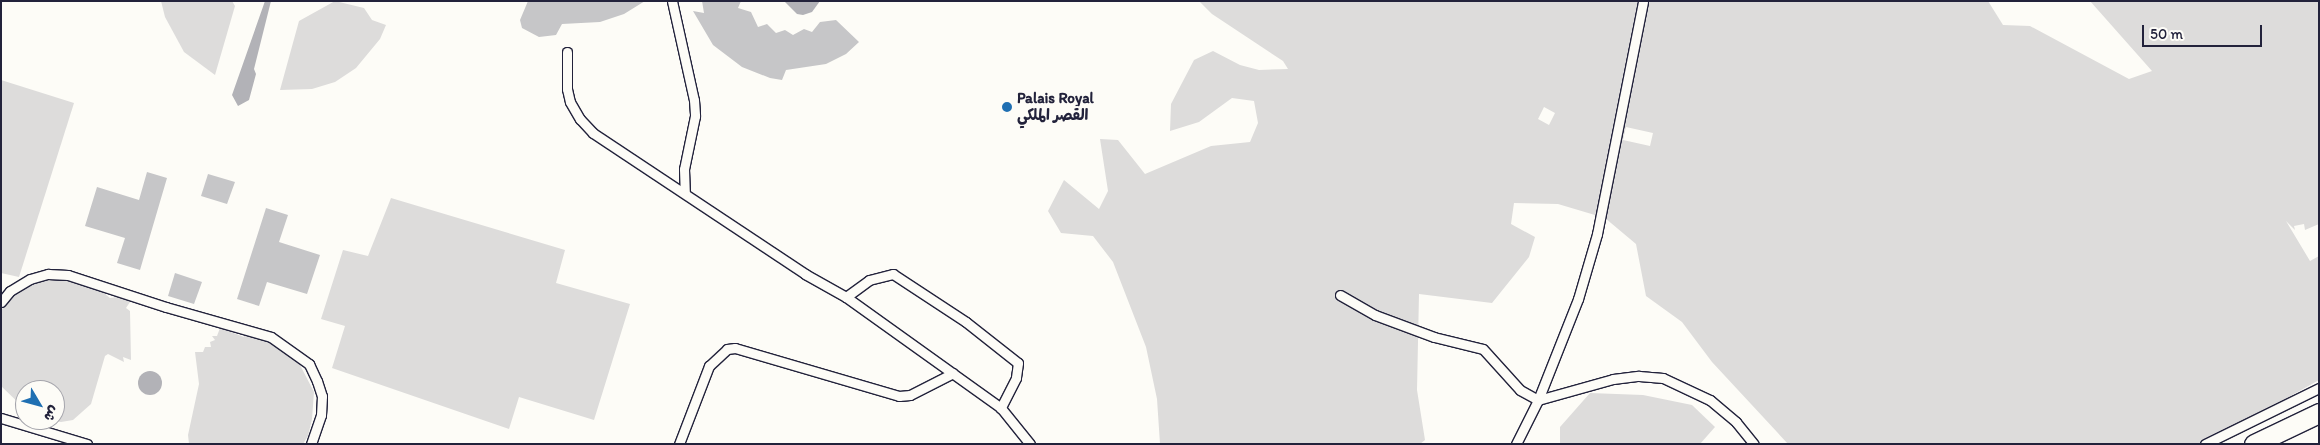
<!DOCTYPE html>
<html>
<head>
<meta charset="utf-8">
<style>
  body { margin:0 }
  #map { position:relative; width:2320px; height:445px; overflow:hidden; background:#fdfcf7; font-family:Itim,"Playpen Sans Arabic",sans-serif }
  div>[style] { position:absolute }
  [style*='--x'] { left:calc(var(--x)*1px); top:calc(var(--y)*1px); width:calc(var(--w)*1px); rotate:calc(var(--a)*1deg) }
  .green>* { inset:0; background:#dddcdb }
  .water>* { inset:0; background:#b2b2b7 }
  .round { border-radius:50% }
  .building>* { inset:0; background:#c6c6c8 }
  .roads { filter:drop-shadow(1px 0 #22223b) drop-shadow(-1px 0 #22223b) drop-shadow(0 1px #22223b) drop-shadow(0 -1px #22223b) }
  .service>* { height:9px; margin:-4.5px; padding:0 4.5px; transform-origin:4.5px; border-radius:4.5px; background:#fdfcf7 }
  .minor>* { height:19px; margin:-9.5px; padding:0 9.5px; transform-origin:9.5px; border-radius:9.5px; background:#fdfcf7 }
  .dots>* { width:14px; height:14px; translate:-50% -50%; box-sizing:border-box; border:2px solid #fdfcf7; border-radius:50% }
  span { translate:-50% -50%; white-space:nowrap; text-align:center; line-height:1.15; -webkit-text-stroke:4px #fdfcf7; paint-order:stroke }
  .poi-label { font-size:15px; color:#22223b; font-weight:700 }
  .left { translate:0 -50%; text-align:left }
  .frame { position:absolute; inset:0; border:2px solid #22223b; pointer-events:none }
  .north { position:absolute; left:15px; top:380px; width:50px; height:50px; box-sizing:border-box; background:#fdfcf7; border:1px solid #a5a5ac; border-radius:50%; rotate:127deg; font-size:14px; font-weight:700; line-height:20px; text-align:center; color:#22223b }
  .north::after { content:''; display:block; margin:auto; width:18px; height:22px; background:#1f6fb2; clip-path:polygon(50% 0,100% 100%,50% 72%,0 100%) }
  .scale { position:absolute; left:2142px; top:25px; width:120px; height:22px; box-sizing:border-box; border:2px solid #22223b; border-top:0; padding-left:6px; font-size:15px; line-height:18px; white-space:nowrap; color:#22223b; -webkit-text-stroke:4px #fdfcf7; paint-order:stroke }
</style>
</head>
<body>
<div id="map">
  <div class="green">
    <div style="clip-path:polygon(161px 1px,232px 1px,235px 6px,215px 75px,184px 52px,165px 17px)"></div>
    <div style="clip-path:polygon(335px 1px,364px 8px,372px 20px,386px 25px,380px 39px,356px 68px,335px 82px,312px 89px,280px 90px,299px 21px)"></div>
    <div style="clip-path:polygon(evenodd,1199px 1px,1988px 1px,2003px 25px,2030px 26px,2129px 79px,2152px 71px,2090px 1px,2319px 1px,2319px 224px,2305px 230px,2304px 224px,2294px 226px,2295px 230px,2286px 221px,2310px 261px,2319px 256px,2319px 380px,2205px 444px,1788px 444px,1712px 362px,1682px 322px,1646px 296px,1636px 244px,1605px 218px,1558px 204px,1514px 203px,1511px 224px,1535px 237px,1529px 257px,1492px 303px,1419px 294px,1417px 390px,1425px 440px,1420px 444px,1160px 444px,1157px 399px,1146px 347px,1113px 262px,1093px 236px,1061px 233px,1048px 211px,1064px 180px,1099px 209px,1108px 191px,1100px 139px,1118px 140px,1145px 174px,1211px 146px,1250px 142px,1258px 123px,1254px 101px,1232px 98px,1199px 122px,1170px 131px,1171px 104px,1194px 60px,1213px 51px,1240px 65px,1259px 70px,1288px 69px,1283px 61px,1212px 14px,1199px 1px,1544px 107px,1555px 113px,1549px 125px,1538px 119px,1544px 107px,1199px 1px,1626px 127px,1653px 133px,1650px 146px,1623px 140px,1626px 127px)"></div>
    <div style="clip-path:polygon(1px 80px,74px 103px,19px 277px,1px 273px)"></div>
    <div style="clip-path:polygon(391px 198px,565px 250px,556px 283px,630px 304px,594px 420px,519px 397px,509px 429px,332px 368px,345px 326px,321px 319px,343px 250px,368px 256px)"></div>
    <div style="clip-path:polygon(50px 278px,74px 278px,106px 289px,104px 293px,110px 298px,124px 296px,130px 302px,126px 308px,130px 311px,131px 360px,123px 357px,124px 362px,108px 354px,105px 356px,91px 404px,73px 420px,61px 422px,49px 420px,55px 420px,55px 390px,25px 390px,25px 409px,1px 386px,1px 310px,19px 291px)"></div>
    <div style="clip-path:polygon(220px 328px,244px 337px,246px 332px,270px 340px,291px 353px,299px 363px,314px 392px,312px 419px,308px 436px,303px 444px,189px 444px,188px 435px,199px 384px,195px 352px,203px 352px,205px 347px,211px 347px,210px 342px,215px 340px,212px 336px,217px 336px)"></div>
    <div style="clip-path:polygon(1590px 393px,1643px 395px,1692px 405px,1715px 427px,1700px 444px,1560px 444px,1560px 427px)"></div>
  </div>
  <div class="water">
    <div style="clip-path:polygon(265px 1px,271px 1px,254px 69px,256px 74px,249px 100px,238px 106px,232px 95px)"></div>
    <div style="clip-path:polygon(784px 1px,820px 1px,812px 12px,803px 15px,797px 14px)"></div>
    <div class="round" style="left:138px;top:371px;width:24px;height:24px"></div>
  </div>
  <div class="building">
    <div style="clip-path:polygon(528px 1px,645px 1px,624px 14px,600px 22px,562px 24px,556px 35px,539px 37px,522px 28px,520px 20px)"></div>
    <div style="clip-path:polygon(702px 1px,741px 1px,738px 8px,751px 12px,758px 27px,767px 24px,776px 33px,785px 30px,793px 35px,804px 29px,812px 32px,820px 22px,836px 20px,859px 42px,846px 54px,826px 64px,786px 70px,782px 80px,770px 78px,742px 67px,713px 45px,693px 11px,704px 13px)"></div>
    <div style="clip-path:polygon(147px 172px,167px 178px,140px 270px,117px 263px,125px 238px,85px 226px,97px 187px,139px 200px)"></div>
    <div style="clip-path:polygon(208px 174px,235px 182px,227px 204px,201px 196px)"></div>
    <div style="clip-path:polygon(266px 208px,288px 215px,279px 242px,320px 255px,307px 294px,267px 282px,259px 306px,237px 299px)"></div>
    <div style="clip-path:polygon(175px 273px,202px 282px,194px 304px,168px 296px)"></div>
  </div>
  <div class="roads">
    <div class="service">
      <div style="--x:672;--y:1;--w:101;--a:77.5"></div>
      <div style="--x:694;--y:100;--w:16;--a:86"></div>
      <div style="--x:695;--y:116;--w:54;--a:101.7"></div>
      <div style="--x:684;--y:169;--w:23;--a:88"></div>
      <div style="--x:567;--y:52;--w:37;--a:90"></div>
      <div style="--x:567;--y:89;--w:13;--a:77"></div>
      <div style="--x:570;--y:102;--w:20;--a:60"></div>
      <div style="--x:580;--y:119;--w:19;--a:47"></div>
      <div style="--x:593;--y:133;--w:255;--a:33.6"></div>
      <div style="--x:805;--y:274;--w:47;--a:29.3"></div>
      <div style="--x:846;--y:297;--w:191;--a:35.6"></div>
      <div style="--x:1001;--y:408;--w:46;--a:51.1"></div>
      <div style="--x:1340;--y:295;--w:40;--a:29.7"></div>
      <div style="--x:1375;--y:315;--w:63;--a:20.4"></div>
      <div style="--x:1434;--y:337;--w:50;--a:13.8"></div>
      <div style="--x:1483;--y:349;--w:55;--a:47.9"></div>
      <div style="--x:1520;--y:390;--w:21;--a:29"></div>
      <div style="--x:1538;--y:400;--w:109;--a:-68.4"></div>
      <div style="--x:1578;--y:299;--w:68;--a:-73.7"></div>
      <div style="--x:1597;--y:234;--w:237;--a:-78.8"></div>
      <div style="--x:846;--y:297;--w:29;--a:-36"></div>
      <div style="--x:869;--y:280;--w:25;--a:-14"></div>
      <div style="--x:893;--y:274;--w:87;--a:33.3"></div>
      <div style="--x:966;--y:322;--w:66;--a:38.3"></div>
      <div style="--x:1018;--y:363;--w:15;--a:98"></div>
      <div style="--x:1016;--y:378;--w:34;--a:117"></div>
      <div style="--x:1;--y:302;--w:14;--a:-51"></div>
      <div style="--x:10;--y:291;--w:23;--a:-31"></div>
      <div style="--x:30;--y:279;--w:19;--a:-16"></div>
      <div style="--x:48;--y:274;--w:20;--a:3"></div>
      <div style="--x:68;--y:275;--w:103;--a:18.1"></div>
      <div style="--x:166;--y:307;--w:109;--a:15.9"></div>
      <div style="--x:271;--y:337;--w:47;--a:35.4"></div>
      <div style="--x:309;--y:364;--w:19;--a:65"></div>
      <div style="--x:317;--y:381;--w:16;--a:72"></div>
      <div style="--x:322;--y:396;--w:19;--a:93"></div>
      <div style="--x:321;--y:415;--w:31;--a:109"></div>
      <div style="--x:1;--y:418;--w:90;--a:16.8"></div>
      <div style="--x:679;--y:444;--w:84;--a:-69"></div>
      <div style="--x:709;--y:366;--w:25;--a:-43"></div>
      <div style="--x:727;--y:349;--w:8;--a:-7"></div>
      <div style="--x:735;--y:348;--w:171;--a:16.3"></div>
      <div style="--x:899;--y:396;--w:11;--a:-5"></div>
      <div style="--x:910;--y:395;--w:48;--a:-27.1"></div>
      <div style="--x:1516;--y:444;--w:49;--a:-63.4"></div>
      <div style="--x:1538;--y:400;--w:78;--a:-15.6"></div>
      <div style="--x:1613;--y:379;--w:26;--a:-7"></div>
      <div style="--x:1639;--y:376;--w:24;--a:5"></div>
      <div style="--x:1663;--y:378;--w:52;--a:25.1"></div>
      <div style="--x:1710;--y:400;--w:34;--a:40"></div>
      <div style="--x:1736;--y:422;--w:28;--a:51"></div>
      <div style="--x:2205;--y:444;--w:127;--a:-26.2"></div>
    </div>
    <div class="minor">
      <div style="--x:2254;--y:444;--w:72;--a:-25.5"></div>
    </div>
  </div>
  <div class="dots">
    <div style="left:1007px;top:107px;background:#1f6fb2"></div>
  </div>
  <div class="poi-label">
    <span class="left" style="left:1017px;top:107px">Palais Royal<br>القصر الملكي</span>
  </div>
  <div class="frame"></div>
  <div class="north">ش</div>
  <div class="scale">50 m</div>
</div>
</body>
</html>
